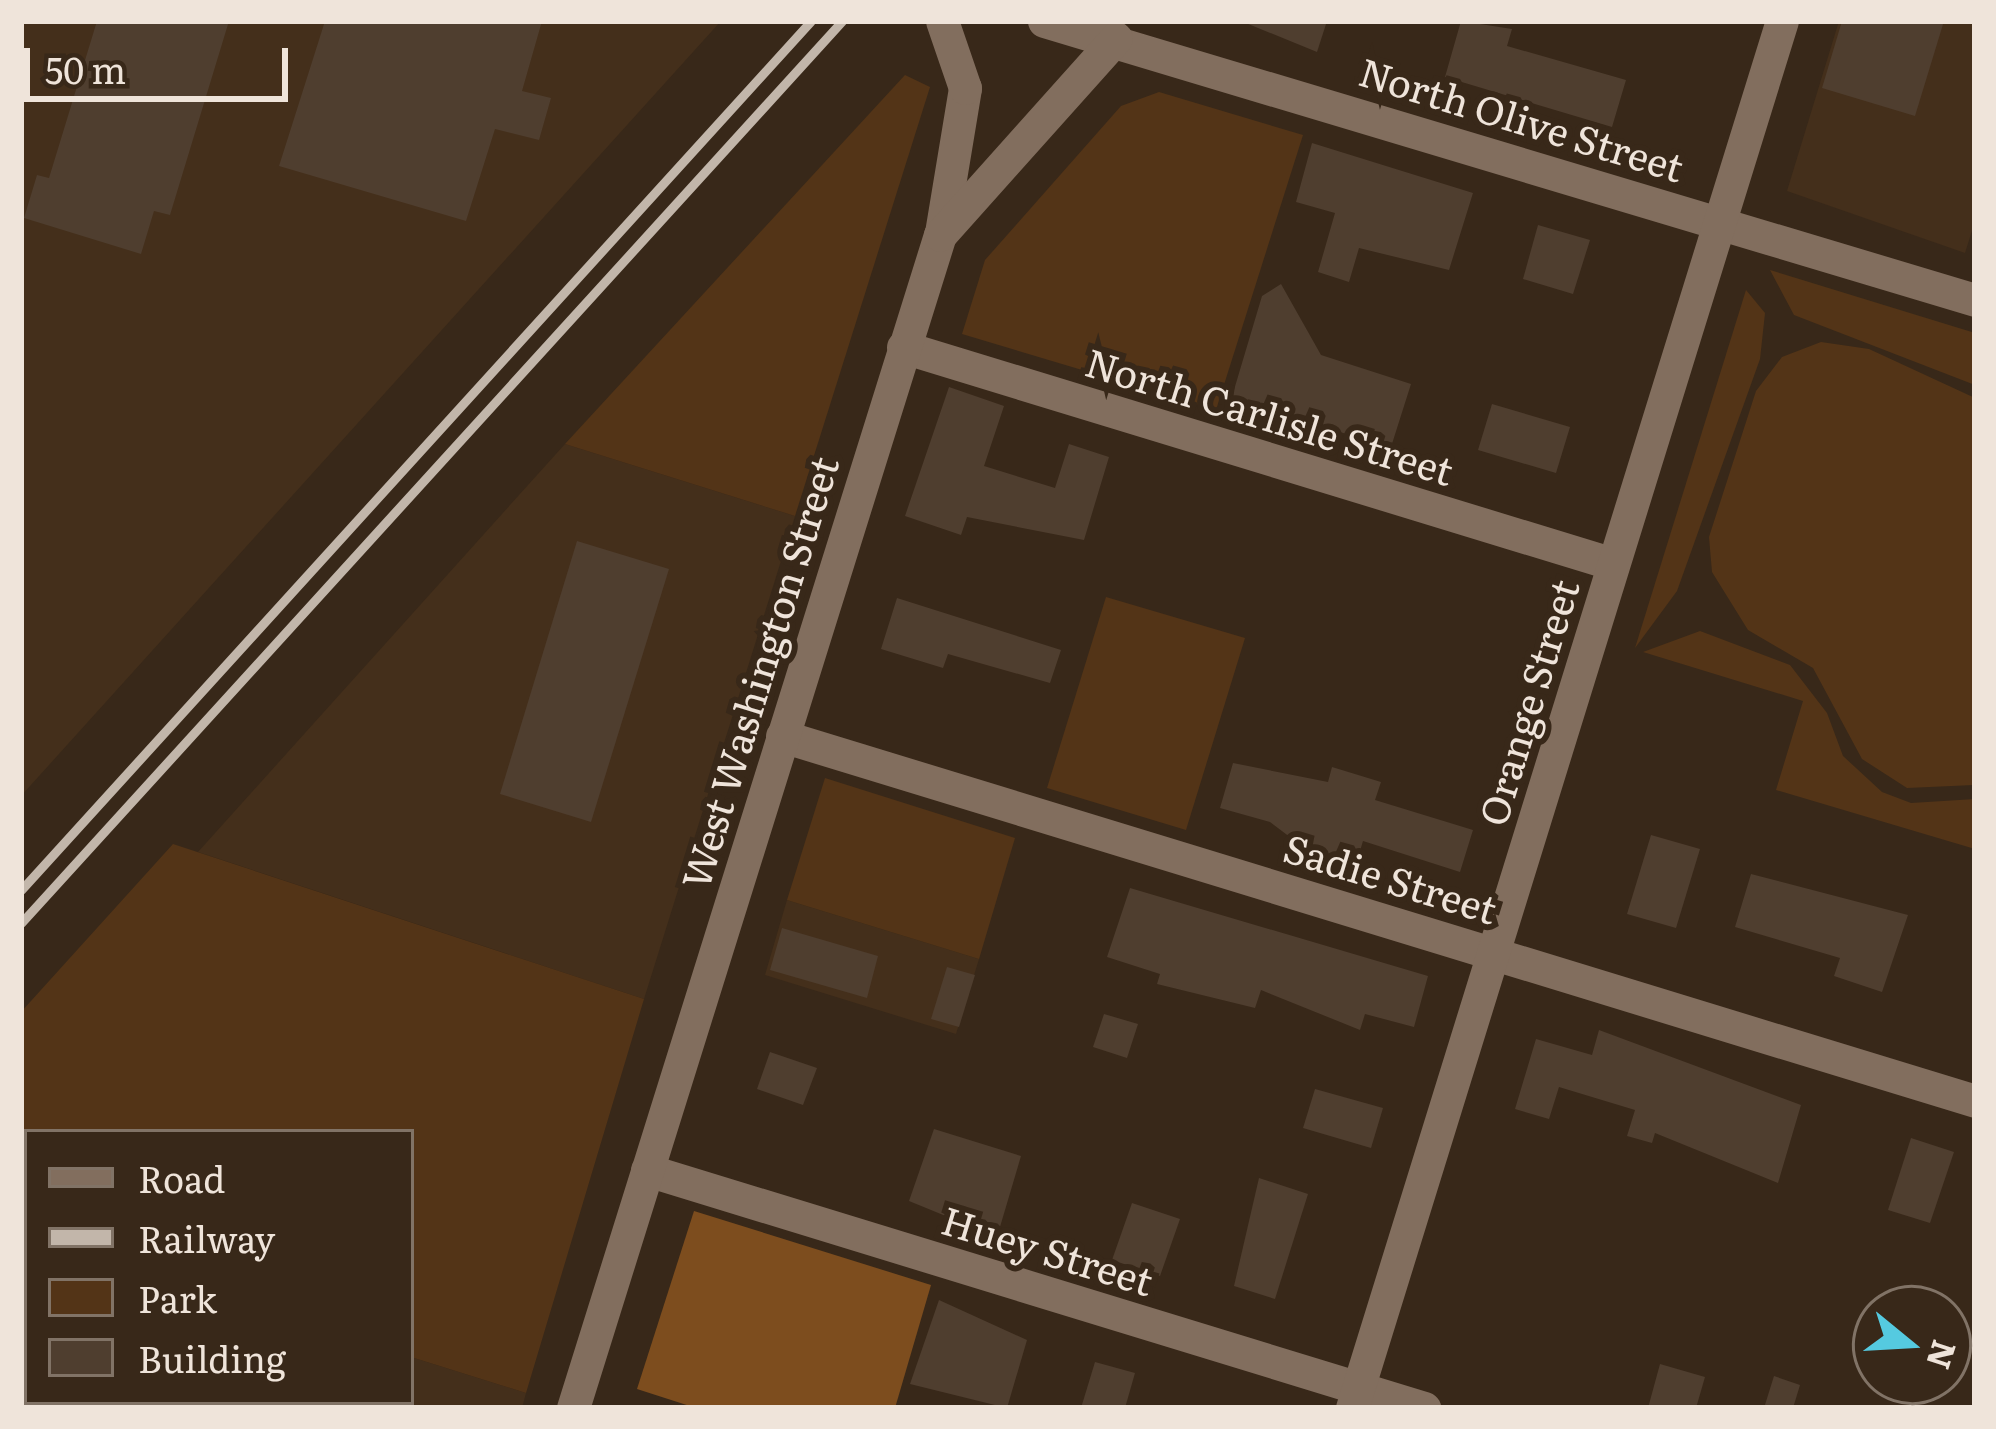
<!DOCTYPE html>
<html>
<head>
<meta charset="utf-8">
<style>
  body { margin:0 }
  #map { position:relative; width:1996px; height:1429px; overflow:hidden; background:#382819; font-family:Literata,serif }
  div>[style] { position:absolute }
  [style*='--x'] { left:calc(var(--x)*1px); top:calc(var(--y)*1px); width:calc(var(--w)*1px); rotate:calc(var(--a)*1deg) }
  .built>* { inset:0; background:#442f1b }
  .green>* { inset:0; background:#533417 }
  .forest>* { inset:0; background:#7d4d1e }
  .building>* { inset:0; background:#4f3e2f }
  .minor>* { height:33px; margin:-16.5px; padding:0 16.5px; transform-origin:16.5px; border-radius:16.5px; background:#826e5e }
  .tertiary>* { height:33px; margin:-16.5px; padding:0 16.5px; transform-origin:16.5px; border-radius:16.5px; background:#826e5e }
  .rail>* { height:9px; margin:-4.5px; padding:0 4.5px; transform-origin:4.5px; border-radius:4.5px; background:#c2b6aa }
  span { translate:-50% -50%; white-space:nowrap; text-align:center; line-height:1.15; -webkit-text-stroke:12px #382819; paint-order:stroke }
  .street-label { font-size:39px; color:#efe4da }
  .frame { position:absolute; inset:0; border:24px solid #efe4da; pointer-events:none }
  .legend { position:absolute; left:24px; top:1129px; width:390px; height:276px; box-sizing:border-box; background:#382819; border:3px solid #817366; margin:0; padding:15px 21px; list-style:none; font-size:36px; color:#efe4da }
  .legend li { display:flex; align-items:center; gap:24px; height:60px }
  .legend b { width:60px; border:3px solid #817366 }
  .north { position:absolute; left:1852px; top:1285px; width:120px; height:120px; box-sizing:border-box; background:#382819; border:3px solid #817366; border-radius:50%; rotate:108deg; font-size:33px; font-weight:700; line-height:48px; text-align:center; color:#efe4da }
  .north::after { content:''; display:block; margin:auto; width:42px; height:54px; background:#55cae0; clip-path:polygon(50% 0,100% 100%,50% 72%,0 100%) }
  .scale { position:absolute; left:24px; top:48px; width:264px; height:54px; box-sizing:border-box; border:6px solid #efe4da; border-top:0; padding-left:15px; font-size:36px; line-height:42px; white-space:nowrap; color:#efe4da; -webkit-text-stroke:9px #382819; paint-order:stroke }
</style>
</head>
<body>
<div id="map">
  <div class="built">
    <div style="clip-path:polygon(21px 21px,721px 21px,21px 796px)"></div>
    <div style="clip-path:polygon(1839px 21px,1975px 21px,1975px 221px,1965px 253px,1787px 191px)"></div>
    <div style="clip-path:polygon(565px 444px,795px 516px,644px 999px,198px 852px)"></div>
    <div style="clip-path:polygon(787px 900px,979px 959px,956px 1034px,765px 975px)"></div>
    <div style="clip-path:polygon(21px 1236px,27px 1402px,411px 1402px,411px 1357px,526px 1393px,522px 1408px,21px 1408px)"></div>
  </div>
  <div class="green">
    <div style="clip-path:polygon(905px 75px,930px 87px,795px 516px,565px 444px)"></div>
    <div style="clip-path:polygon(1159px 92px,1303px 135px,1216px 410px,962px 334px,985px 260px,1121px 106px)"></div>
    <div style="clip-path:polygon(1770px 270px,1975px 333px,1975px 385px,1794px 315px)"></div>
    <div style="clip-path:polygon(1746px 290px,1765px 313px,1760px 359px,1677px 591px,1635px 648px)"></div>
    <div style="clip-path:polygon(1821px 342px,1869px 349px,1975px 398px,1974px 785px,1907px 788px,1862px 759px,1813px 668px,1748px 630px,1712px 572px,1709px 537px,1756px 391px,1782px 357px)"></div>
    <div style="clip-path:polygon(1106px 597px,1245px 638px,1186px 830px,1047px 788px)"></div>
    <div style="clip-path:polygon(1700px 631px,1790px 665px,1827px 713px,1843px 756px,1882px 792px,1911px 803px,1975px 799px,1975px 849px,1776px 790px,1803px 701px,1643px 652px)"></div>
    <div style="clip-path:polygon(825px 778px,1015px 838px,979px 959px,787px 900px)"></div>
    <div style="clip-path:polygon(173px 844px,644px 999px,526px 1393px,411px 1357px,411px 1132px,27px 1132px,21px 1236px,21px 1012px)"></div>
  </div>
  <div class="forest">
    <div style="clip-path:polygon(694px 1211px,931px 1285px,895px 1408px,696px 1408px,637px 1389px)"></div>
  </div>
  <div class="building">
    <div style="clip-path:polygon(97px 21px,229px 21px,170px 215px,154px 211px,141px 254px,24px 218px,37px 175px,49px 178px)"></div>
    <div style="clip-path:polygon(325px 21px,542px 21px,522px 91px,551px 98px,539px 140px,495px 129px,466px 221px,279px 166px)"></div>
    <div style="clip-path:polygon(1241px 21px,1327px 21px,1317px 52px)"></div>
    <div style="clip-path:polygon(1461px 21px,1512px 29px,1507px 46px,1626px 80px,1612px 127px,1445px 77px)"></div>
    <div style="clip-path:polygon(1842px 21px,1944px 21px,1915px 116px,1822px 88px)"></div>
    <div style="clip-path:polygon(1312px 143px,1473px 193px,1449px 270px,1359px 248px,1349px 282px,1318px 272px,1335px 213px,1296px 202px)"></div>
    <div style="clip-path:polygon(1538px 225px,1590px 240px,1573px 294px,1523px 279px)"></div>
    <div style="clip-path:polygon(1281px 284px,1321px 355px,1411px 384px,1391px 447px,1231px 400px,1262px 296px)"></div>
    <div style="clip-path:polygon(949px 387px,1004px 406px,984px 466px,1055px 488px,1069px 444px,1109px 457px,1084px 540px,967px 517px,961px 535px,905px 516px)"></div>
    <div style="clip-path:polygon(1492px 404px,1570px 427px,1556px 473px,1478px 450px)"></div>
    <div style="clip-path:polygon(577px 541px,669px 569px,591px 822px,500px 794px)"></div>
    <div style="clip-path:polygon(897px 598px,1061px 650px,1050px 683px,948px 654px,943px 668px,881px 649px)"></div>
    <div style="clip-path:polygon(1233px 763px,1328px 782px,1332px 767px,1381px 782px,1375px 800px,1473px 830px,1460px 872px,1363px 841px,1356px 864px,1307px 850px,1270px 822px,1220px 808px)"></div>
    <div style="clip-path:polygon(1651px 835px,1700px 849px,1676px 928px,1627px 914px)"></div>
    <div style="clip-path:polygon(1751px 874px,1908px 915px,1882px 992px,1834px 976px,1840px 958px,1735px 927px)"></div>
    <div style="clip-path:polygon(1130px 888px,1428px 976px,1414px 1027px,1365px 1014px,1360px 1030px,1261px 990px,1255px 1008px,1157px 984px,1160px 974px,1107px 957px)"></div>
    <div style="clip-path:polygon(782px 928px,878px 956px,867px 998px,770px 970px)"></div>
    <div style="clip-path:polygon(947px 967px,975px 975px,959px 1027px,931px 1019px)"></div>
    <div style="clip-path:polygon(1104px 1014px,1138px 1024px,1127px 1058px,1093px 1047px)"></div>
    <div style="clip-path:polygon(1599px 1030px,1801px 1105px,1778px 1183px,1655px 1133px,1652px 1143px,1627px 1136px,1635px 1110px,1559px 1087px,1549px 1119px,1515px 1109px,1536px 1039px,1592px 1055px)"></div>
    <div style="clip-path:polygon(770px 1052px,817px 1068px,803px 1105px,757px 1089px)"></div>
    <div style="clip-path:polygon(1315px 1089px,1383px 1108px,1371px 1148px,1303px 1128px)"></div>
    <div style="clip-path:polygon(934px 1129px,1021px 1156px,997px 1237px,909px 1201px)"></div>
    <div style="clip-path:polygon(1911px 1138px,1954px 1152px,1930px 1223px,1888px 1210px)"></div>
    <div style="clip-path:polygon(1259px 1178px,1308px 1194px,1275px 1299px,1234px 1286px)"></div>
    <div style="clip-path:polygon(1132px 1203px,1180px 1219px,1160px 1276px,1112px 1260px)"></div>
    <div style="clip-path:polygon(939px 1300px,1027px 1340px,1007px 1408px,910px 1384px)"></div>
    <div style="clip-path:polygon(1095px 1362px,1135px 1373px,1125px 1408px,1081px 1408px)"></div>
    <div style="clip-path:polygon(1660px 1364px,1705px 1377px,1696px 1408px,1648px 1408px)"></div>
    <div style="clip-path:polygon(1774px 1376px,1800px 1385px,1793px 1408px,1764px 1408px)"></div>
  </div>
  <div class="minor">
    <div style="--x:903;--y:347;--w:742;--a:16.99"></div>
    <div style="--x:782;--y:736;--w:1248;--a:17.01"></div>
    <div style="--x:647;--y:1170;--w:813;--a:17.03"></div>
  </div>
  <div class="tertiary">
    <div style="--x:1044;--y:21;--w:972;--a:16.68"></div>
    <div style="--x:941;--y:233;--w:147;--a:-80.6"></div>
    <div style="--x:965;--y:88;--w:71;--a:-108.9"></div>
    <div style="--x:573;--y:1408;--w:1229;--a:-72.63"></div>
    <div style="--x:940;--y:235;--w:264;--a:-48.2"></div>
    <div style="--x:1352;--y:1408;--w:1452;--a:-72.78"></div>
  </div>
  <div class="rail">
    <div style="--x:21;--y:890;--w:1174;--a:-47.73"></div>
    <div style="--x:21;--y:923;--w:1220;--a:-47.69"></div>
  </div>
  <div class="street-label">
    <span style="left:1522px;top:118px;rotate:17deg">North Olive Street</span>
    <span style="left:1270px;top:415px;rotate:17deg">North Carlisle Street</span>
    <span style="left:758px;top:672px;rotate:-73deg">West Washington Street</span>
    <span style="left:1527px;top:702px;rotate:-73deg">Orange Street</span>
    <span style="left:1391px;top:877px;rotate:17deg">Sadie Street</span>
    <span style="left:1048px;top:1249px;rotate:17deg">Huey Street</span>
  </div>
  <div class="frame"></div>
  <ul class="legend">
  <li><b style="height:15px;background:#826e5e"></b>Road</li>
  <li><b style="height:15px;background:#c2b6aa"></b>Railway</li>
  <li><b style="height:33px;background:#533417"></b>Park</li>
  <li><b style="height:33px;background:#4f3e2f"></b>Building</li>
  </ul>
  <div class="north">N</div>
  <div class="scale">50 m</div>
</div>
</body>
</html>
